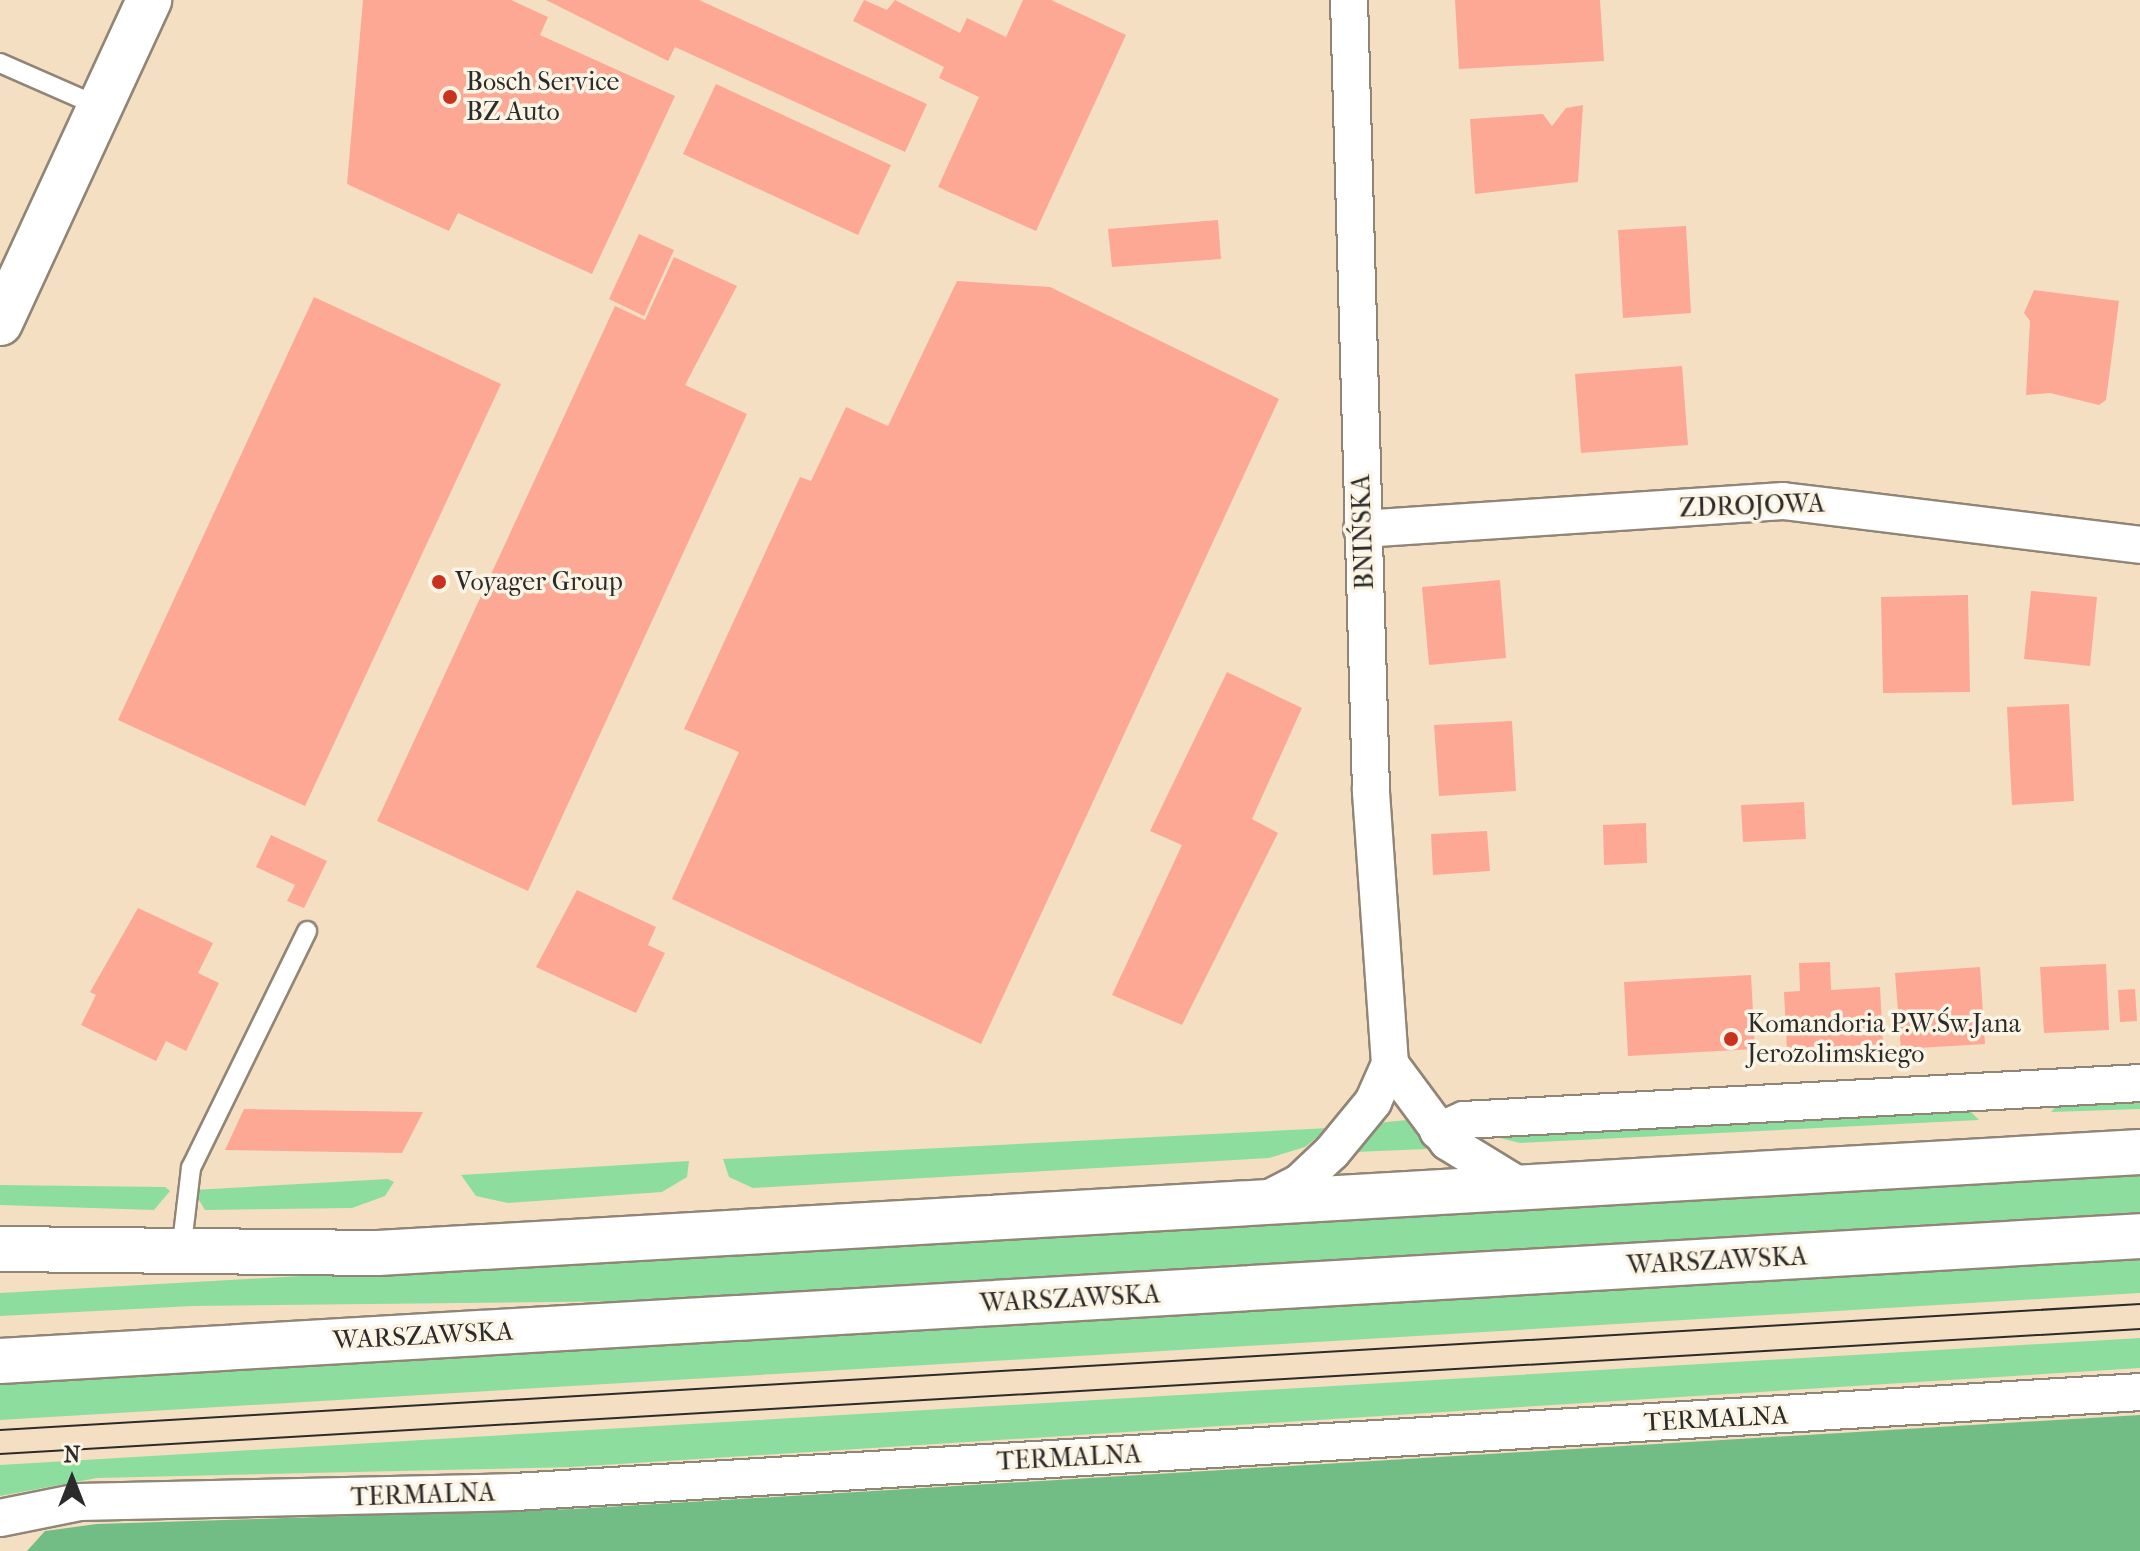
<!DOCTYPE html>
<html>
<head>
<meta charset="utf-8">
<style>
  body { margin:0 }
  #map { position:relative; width:2140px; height:1551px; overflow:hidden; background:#f4dfc2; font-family:"IM FELL French Canon",serif }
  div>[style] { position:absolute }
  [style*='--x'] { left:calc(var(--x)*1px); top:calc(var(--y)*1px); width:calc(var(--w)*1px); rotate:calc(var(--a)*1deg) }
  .green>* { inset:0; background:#8dde9e }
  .forest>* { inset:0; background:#72bd85 }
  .building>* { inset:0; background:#fda894 }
  .roads { filter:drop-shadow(2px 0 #908576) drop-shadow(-2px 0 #908576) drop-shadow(0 2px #908576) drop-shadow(0 -2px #908576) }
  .lane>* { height:18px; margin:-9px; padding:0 9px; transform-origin:9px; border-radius:9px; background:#fff }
  .street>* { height:36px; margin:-18px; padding:0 18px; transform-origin:18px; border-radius:18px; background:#fff }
  .secondary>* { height:44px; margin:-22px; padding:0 22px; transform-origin:22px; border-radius:22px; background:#fff }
  .tram>* { height:2px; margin:-1px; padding:0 1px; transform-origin:1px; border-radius:1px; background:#2b2b2b }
  .dots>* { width:22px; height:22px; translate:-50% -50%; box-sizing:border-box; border:4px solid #fcf5e5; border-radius:50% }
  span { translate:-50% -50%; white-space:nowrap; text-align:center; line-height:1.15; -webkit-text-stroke:7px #fcf5e5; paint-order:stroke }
  .poi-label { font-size:26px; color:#2b2b2b }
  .left { translate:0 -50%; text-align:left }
  .street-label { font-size:26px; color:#2b2b2b }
  .north { position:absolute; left:32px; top:1439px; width:80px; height:80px; -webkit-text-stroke:6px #fcf5e5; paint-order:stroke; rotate:0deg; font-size:22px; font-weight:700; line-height:32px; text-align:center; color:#2b2b2b }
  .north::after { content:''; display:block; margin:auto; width:28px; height:36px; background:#2b2b2b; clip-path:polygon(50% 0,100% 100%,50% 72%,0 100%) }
</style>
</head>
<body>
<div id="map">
  <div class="green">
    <div style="clip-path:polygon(2140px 1094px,2140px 1109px,2051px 1112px,2057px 1105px)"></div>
    <div style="clip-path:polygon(1964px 1105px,1979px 1120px,1520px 1143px,1476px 1132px)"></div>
    <div style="clip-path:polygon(1407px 1120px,1427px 1149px,1355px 1152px,1377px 1123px)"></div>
    <div style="clip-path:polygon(1329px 1128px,1305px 1147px,1269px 1158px,753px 1188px,729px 1177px,723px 1159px)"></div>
    <div style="clip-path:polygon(689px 1161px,687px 1177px,662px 1192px,508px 1203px,476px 1196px,461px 1175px)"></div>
    <div style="clip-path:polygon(2140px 1172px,2140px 1212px,636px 1301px,193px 1306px,0 1316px,0 1293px)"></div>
    <div style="clip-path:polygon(388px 1179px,394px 1182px,385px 1196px,352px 1208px,205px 1210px,193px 1190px)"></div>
    <div style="clip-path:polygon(0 1185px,165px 1187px,170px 1191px,154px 1210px,0 1205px)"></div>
    <div style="clip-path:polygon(2140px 1256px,2140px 1293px,0 1420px,0 1381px)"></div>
    <div style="clip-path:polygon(2140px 1338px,2140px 1368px,571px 1467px,97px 1478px,0 1496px,0 1465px)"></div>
  </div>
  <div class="forest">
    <div style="clip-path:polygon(2140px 1415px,2140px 1551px,27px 1551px,45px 1531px,97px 1524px,573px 1509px)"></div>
  </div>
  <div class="building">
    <div style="clip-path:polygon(363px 0,511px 0,548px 17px,540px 35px,675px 96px,592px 274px,458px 213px,449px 231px,347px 184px)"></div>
    <div style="clip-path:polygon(546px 0,699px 0,927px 104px,905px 152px,675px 47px,668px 61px)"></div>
    <div style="clip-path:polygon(864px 0,887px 10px,895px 0,960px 33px,967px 18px,1006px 37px,1023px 0,1051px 0,1126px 35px,1036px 231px,938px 187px,979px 97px,939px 78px,944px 67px,853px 21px)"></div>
    <div style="clip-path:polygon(1455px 0,1600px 0,1604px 61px,1459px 69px)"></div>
    <div style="clip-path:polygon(716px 84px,891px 165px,858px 235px,683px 154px)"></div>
    <div style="clip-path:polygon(1583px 105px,1578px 182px,1475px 194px,1470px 119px,1543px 114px,1552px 126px,1566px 108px)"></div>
    <div style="clip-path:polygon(1218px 220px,1221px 259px,1112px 267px,1108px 229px)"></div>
    <div style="clip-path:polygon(1686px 226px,1691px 313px,1623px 318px,1618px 230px)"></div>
    <div style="clip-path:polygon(639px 234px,674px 250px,644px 316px,609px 299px)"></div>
    <div style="clip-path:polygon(674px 257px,737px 286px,685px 385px,747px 414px,528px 891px,377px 821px,615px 306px,645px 320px)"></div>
    <div style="clip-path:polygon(957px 281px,1050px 287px,1279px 399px,981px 1044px,672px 899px,739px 752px,684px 729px,800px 477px,811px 481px,846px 407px,888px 426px)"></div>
    <div style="clip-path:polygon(2034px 290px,2119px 301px,2106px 400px,2099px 405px,2050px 393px,2026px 395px,2030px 321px,2024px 313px)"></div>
    <div style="clip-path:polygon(314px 297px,501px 384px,305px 806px,118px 720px)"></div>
    <div style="clip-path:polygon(1682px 366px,1688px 445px,1581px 453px,1575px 374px)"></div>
    <div style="clip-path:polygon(1500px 580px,1506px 658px,1429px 665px,1422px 587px)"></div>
    <div style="clip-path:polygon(2031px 591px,2097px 597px,2090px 666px,2024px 659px)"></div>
    <div style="clip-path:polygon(1968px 595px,1970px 692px,1883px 693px,1881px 597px)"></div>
    <div style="clip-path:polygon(1227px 672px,1302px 708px,1252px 819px,1278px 833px,1182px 1025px,1112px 995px,1182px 845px,1150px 831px)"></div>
    <div style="clip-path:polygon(2069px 704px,2074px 801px,2012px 805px,2007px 707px)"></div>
    <div style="clip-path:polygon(1512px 721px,1516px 791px,1439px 796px,1434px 725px)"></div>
    <div style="clip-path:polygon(1804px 802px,1806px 839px,1743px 842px,1741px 805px)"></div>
    <div style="clip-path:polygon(1646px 823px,1647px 863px,1604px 865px,1603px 825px)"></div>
    <div style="clip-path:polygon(1487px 831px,1490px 871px,1433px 875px,1431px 834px)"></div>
    <div style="clip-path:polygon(271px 835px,327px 861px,304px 908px,287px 901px,295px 885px,256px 867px)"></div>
    <div style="clip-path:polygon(577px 890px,656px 927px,648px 945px,665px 953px,636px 1013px,536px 967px)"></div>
    <div style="clip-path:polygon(138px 908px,213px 943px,198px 973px,219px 983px,186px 1051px,166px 1041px,156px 1061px,81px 1025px,96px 995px,90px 992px)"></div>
    <div style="clip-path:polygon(1830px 962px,1831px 990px,1880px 987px,1883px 1044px,1832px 1047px,1832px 1056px,1787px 1050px,1784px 992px,1800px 991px,1799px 963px)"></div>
    <div style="clip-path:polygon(2106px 964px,2109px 1030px,2044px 1033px,2040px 967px)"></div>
    <div style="clip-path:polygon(1980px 967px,1985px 1044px,1901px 1049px,1895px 973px)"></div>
    <div style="clip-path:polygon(1751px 975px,1755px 1049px,1628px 1056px,1624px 982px)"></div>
    <div style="clip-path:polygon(2135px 989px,2137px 1021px,2120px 1022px,2118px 990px)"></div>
    <div style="clip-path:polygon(244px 1109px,423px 1112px,402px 1153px,225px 1150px)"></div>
  </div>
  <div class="roads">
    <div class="lane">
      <div style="--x:0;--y:63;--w:109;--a:23.7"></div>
      <div style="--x:181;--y:1252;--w:85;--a:-83.2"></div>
      <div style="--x:191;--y:1168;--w:264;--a:-63.9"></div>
    </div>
    <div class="street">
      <div style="--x:1362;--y:529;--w:422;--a:-3.8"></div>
      <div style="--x:1783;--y:501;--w:360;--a:7"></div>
      <div style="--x:1390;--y:1064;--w:97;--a:53.4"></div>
      <div style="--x:1448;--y:1142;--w:88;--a:31.5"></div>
      <div style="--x:1438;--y:1131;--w:28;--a:-23"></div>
      <div style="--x:1464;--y:1120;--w:677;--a:-3.13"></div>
      <div style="--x:1262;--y:1202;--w:42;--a:-27.2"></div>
      <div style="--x:1299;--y:1183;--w:45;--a:-43.2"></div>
      <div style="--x:1332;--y:1152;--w:65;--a:-50.6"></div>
      <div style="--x:1373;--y:1102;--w:42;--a:-65.9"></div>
      <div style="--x:1390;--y:1064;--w:274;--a:-94"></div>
      <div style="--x:1371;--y:791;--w:791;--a:-91.59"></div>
      <div style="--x:0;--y:1518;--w:81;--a:-11.4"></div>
      <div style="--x:79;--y:1502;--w:436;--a:-1.3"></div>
      <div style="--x:515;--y:1492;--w:1628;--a:-3.52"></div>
    </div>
    <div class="secondary">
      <div style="--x:0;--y:323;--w:356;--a:-65.2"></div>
      <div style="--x:0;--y:1249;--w:378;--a:0.6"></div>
      <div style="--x:378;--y:1253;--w:1765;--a:-3.28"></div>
      <div style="--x:0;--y:1361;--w:2144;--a:-3.34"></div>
    </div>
  </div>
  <div class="tram">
    <div style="--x:0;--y:1430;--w:2144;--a:-3.37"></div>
    <div style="--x:0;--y:1454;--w:2144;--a:-3.34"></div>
  </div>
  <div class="dots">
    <div style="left:450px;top:97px;background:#c8321e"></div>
    <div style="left:439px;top:582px;background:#c8321e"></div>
    <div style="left:1731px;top:1039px;background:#c8321e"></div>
  </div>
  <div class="poi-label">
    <span class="left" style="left:466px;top:97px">Bosch Service<br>BZ Auto</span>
    <span class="left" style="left:455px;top:582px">Voyager Group</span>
    <span class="left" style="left:1747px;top:1039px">Komandoria P.W.Św.Jana<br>Jerozolimskiego</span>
  </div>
  <div class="street-label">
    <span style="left:1752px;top:506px;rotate:-2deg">ZDROJOWA</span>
    <span style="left:1363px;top:532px;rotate:-92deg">BNIŃSKA</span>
    <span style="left:1717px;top:1261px;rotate:-3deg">WARSZAWSKA</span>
    <span style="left:1070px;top:1299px;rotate:-3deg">WARSZAWSKA</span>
    <span style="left:423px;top:1336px;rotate:-3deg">WARSZAWSKA</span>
    <span style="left:1716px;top:1419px;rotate:-3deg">TERMALNA</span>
    <span style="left:1069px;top:1458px;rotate:-3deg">TERMALNA</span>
    <span style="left:423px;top:1495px;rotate:-2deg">TERMALNA</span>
  </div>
  <div class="north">N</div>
</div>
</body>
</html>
